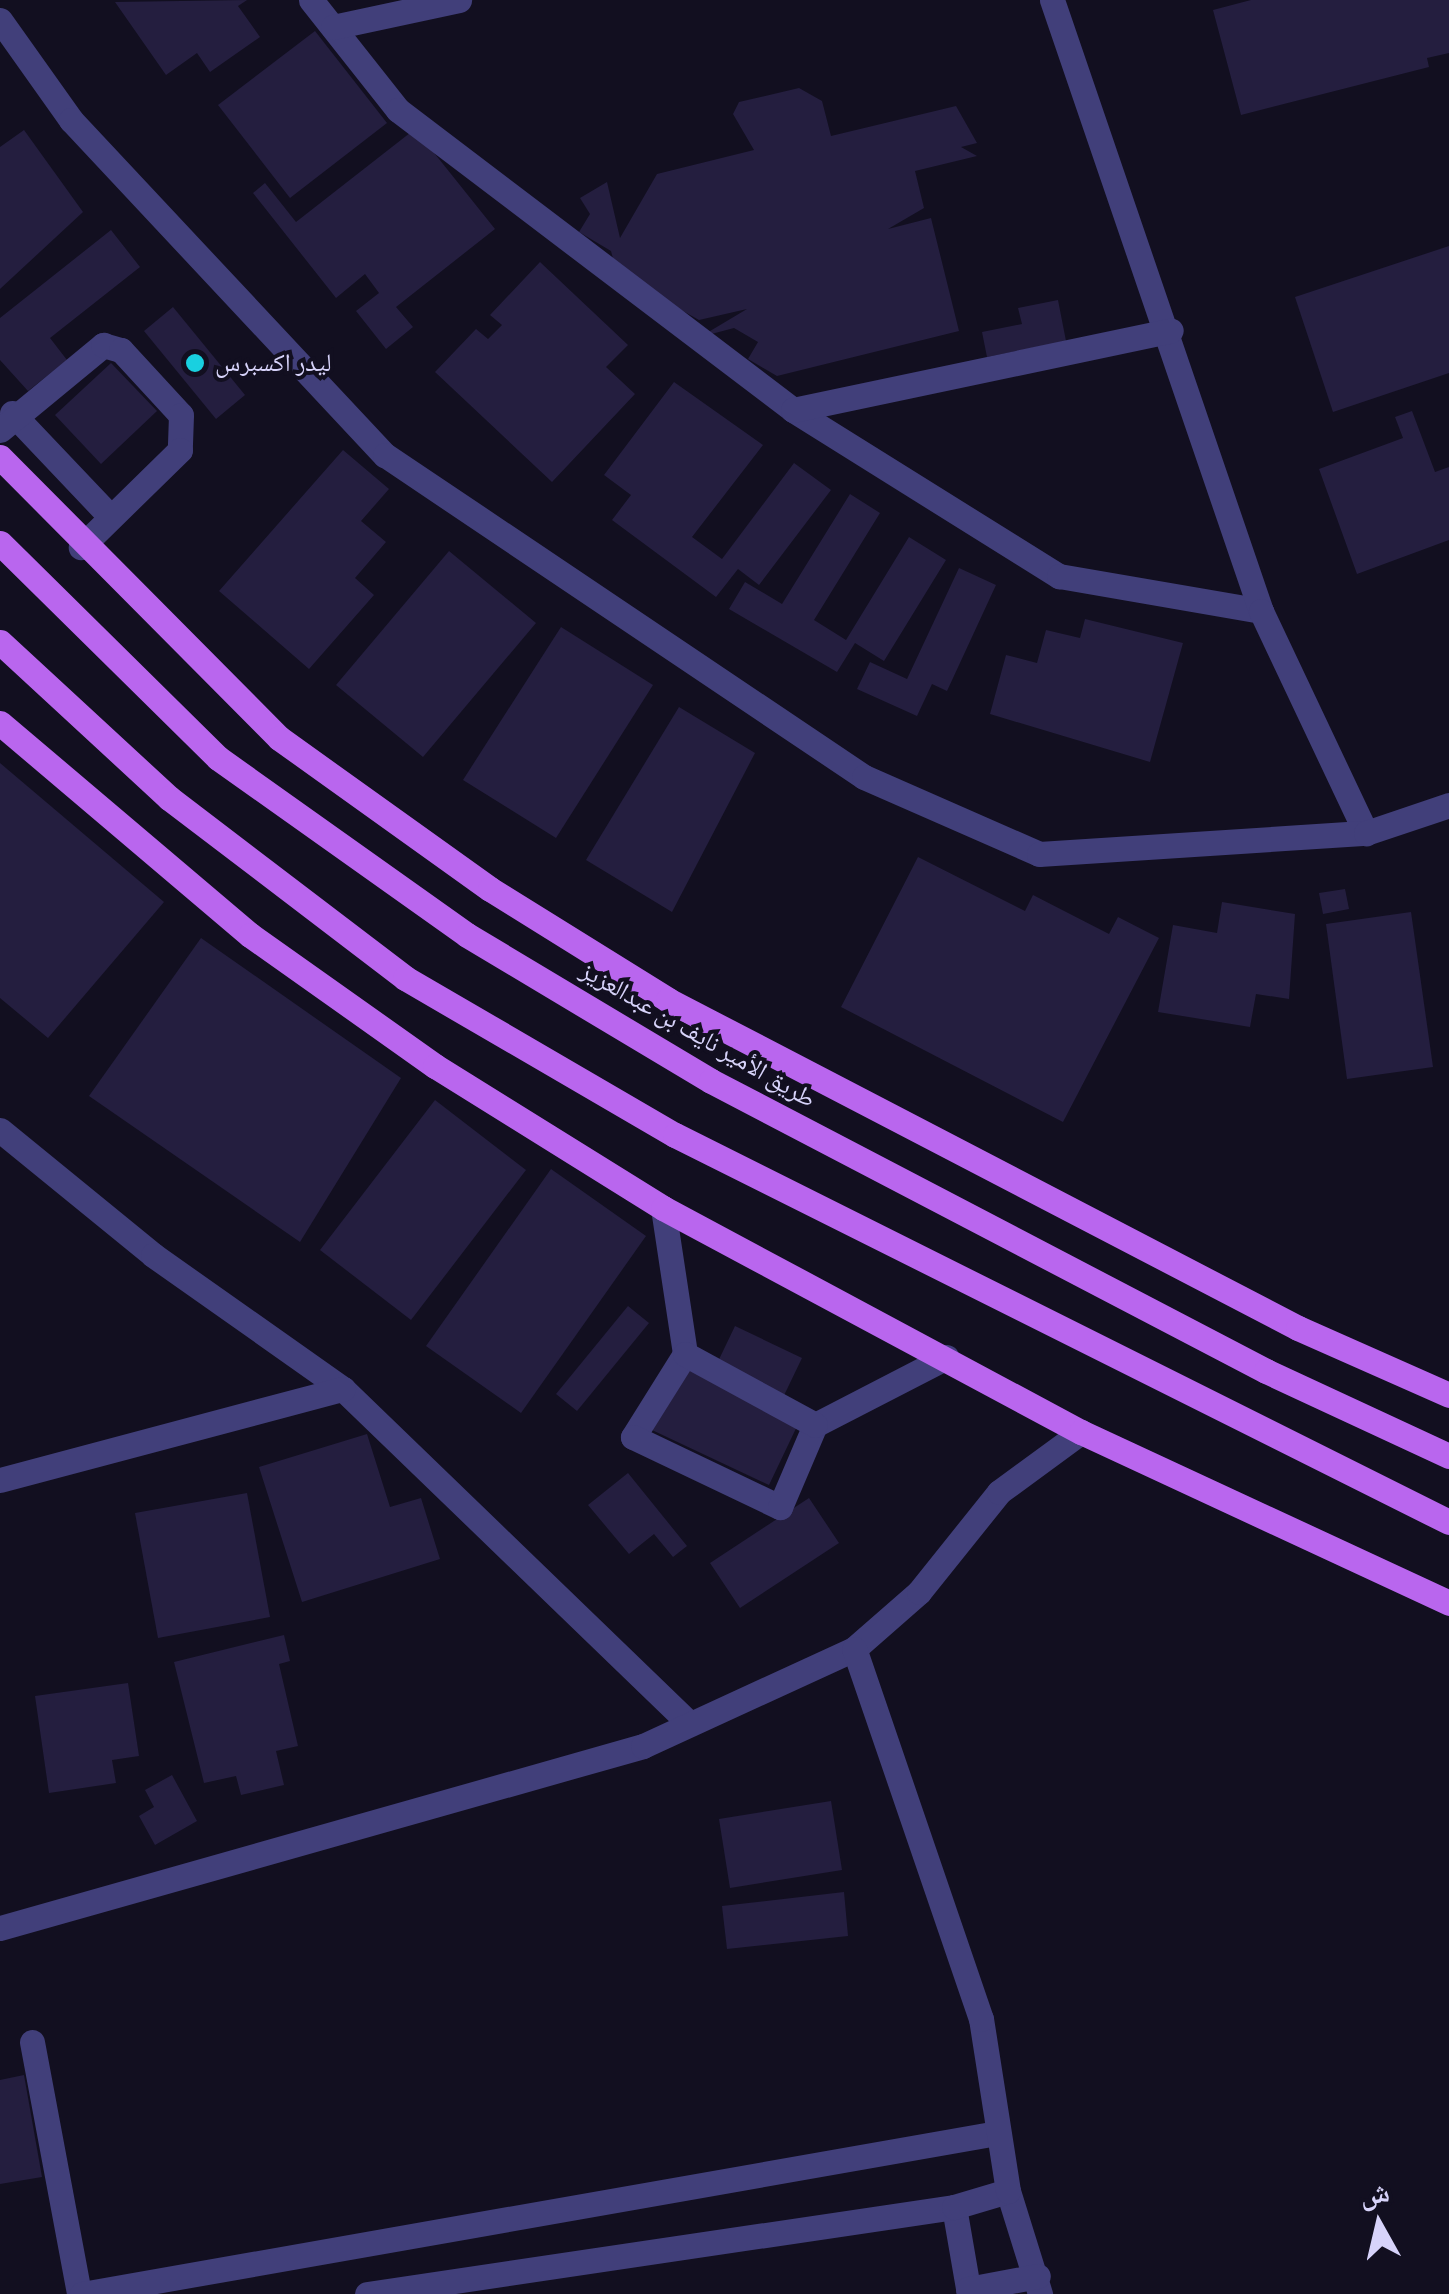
<!DOCTYPE html>
<html>
<head>
<meta charset="utf-8">
<style>
  body { margin:0 }
  #map { position:relative; width:1449px; height:2294px; overflow:hidden; background:#120f20; font-family:"Source Sans 3","Noto Naskh Arabic",sans-serif }
  div>[style] { position:absolute }
  [style*='--x'] { left:calc(var(--x)*1px); top:calc(var(--y)*1px); width:calc(var(--w)*1px); rotate:calc(var(--a)*1deg) }
  .building>* { inset:0; background:#241e3f }
  .minor>* { height:25px; margin:-12.5px; padding:0 12.5px; transform-origin:12.5px; border-radius:12.5px; background:#413f7a }
  .major>* { height:25px; margin:-12.5px; padding:0 12.5px; transform-origin:12.5px; border-radius:12.5px; background:#b966ee }
  .dots>* { width:28px; height:28px; translate:-50% -50%; box-sizing:border-box; border:5px solid #120f20; border-radius:50% }
  span { translate:-50% -50%; white-space:nowrap; text-align:center; line-height:1.15; -webkit-text-stroke:8px #120f20; paint-order:stroke }
  .poi-label { font-size:25px; color:#d7d3fa }
  .left { translate:0 -50%; text-align:left }
  .street-label { font-size:25px; color:#d7d3fa }
  .north { position:absolute; left:1329px; top:2174px; width:100px; height:100px; -webkit-text-stroke:8px #120f20; paint-order:stroke; rotate:352deg; font-size:28px; font-weight:700; line-height:40px; text-align:center; color:#d7d3fa }
  .north::after { content:''; display:block; margin:auto; width:35px; height:45px; background:#d7d3fa; clip-path:polygon(50% 0,100% 100%,50% 72%,0 100%) }
</style>
</head>
<body>
<div id="map">
  <div class="building">
    <div style="clip-path:polygon(247px 0,238px 6px,260px 37px,210px 72px,197px 53px,166px 75px,115px 2px)"></div>
    <div style="clip-path:polygon(1251px 0,1449px 0,1449px 53px,1427px 58px,1429px 67px,1241px 115px,1213px 10px)"></div>
    <div style="clip-path:polygon(315px 31px,387px 123px,290px 198px,218px 105px)"></div>
    <div style="clip-path:polygon(799px 88px,822px 101px,831px 136px,956px 106px,977px 143px,961px 147px,977px 156px,915px 171px,924px 208px,888px 229px,931px 218px,959px 331px,777px 376px,748px 359px,758px 342px,734px 328px,700px 337px,747px 309px,699px 320px,617px 274px,611px 251px,579px 232px,590px 214px,580px 198px,607px 182px,620px 238px,657px 174px,754px 150px,733px 114px,739px 102px)"></div>
    <div style="clip-path:polygon(415px 129px,495px 229px,396px 307px,413px 327px,386px 349px,356px 311px,379px 293px,365px 274px,336px 298px,253px 193px,265px 183px,296px 222px)"></div>
    <div style="clip-path:polygon(24px 130px,83px 212px,0 289px,0 147px)"></div>
    <div style="clip-path:polygon(111px 230px,140px 267px,50px 338px,67px 360px,28px 391px,0 360px,0 318px)"></div>
    <div style="clip-path:polygon(1449px 246px,1449px 373px,1333px 412px,1295px 297px)"></div>
    <div style="clip-path:polygon(540px 262px,628px 345px,606px 367px,635px 394px,552px 482px,435px 372px,476px 329px,488px 339px,502px 325px,490px 315px)"></div>
    <div style="clip-path:polygon(1058px 300px,1066px 341px,987px 357px,982px 332px,1022px 324px,1018px 308px)"></div>
    <div style="clip-path:polygon(173px 307px,245px 395px,216px 419px,144px 331px)"></div>
    <div style="clip-path:polygon(111px 363px,157px 411px,101px 464px,55px 415px)"></div>
    <div style="clip-path:polygon(674px 382px,763px 445px,692px 537px,722px 559px,794px 463px,831px 490px,759px 585px,738px 569px,716px 597px,612px 520px,631px 495px,604px 475px)"></div>
    <div style="clip-path:polygon(1412px 411px,1435px 472px,1449px 467px,1449px 540px,1357px 574px,1319px 469px,1403px 438px,1395px 417px)"></div>
    <div style="clip-path:polygon(343px 450px,389px 489px,361px 521px,386px 542px,355px 578px,374px 595px,309px 669px,219px 591px)"></div>
    <div style="clip-path:polygon(850px 494px,880px 513px,814px 620px,846px 640px,909px 537px,946px 560px,884px 661px,855px 643px,837px 672px,729px 609px,745px 582px,782px 604px)"></div>
    <div style="clip-path:polygon(449px 551px,536px 623px,423px 757px,336px 685px)"></div>
    <div style="clip-path:polygon(959px 568px,996px 585px,947px 691px,932px 684px,917px 716px,857px 689px,870px 662px,907px 679px)"></div>
    <div style="clip-path:polygon(1085px 619px,1183px 643px,1150px 762px,990px 714px,1006px 655px,1037px 663px,1046px 630px,1080px 638px)"></div>
    <div style="clip-path:polygon(561px 627px,653px 685px,556px 838px,463px 780px)"></div>
    <div style="clip-path:polygon(679px 707px,755px 753px,672px 912px,586px 860px)"></div>
    <div style="clip-path:polygon(0 763px,164px 902px,48px 1038px,0 998px)"></div>
    <div style="clip-path:polygon(918px 857px,1025px 911px,1033px 895px,1109px 934px,1118px 917px,1159px 938px,1063px 1122px,841px 1007px)"></div>
    <div style="clip-path:polygon(1345px 889px,1349px 909px,1323px 914px,1319px 893px)"></div>
    <div style="clip-path:polygon(1222px 902px,1295px 914px,1289px 999px,1256px 994px,1250px 1027px,1158px 1012px,1173px 925px,1217px 933px)"></div>
    <div style="clip-path:polygon(1411px 912px,1433px 1067px,1347px 1079px,1326px 924px)"></div>
    <div style="clip-path:polygon(201px 938px,401px 1078px,300px 1242px,89px 1096px)"></div>
    <div style="clip-path:polygon(435px 1100px,526px 1170px,411px 1320px,320px 1250px)"></div>
    <div style="clip-path:polygon(551px 1169px,646px 1236px,521px 1413px,426px 1346px)"></div>
    <div style="clip-path:polygon(628px 1306px,649px 1323px,577px 1411px,556px 1394px)"></div>
    <div style="clip-path:polygon(735px 1326px,802px 1358px,777px 1410px,800px 1420px,769px 1485px,652px 1430px,684px 1362px,712px 1374px)"></div>
    <div style="clip-path:polygon(367px 1434px,390px 1507px,421px 1498px,440px 1559px,302px 1602px,259px 1467px)"></div>
    <div style="clip-path:polygon(628px 1473px,687px 1546px,673px 1557px,654px 1534px,629px 1554px,588px 1505px)"></div>
    <div style="clip-path:polygon(247px 1493px,270px 1617px,158px 1638px,135px 1513px)"></div>
    <div style="clip-path:polygon(809px 1498px,839px 1543px,740px 1608px,710px 1563px)"></div>
    <div style="clip-path:polygon(284px 1635px,290px 1661px,279px 1664px,298px 1746px,276px 1751px,284px 1785px,241px 1795px,236px 1776px,204px 1783px,174px 1662px)"></div>
    <div style="clip-path:polygon(128px 1683px,139px 1756px,112px 1760px,116px 1783px,49px 1793px,35px 1696px)"></div>
    <div style="clip-path:polygon(172px 1775px,197px 1821px,155px 1845px,139px 1816px,154px 1807px,145px 1790px)"></div>
    <div style="clip-path:polygon(831px 1801px,842px 1870px,730px 1888px,719px 1819px)"></div>
    <div style="clip-path:polygon(844px 1892px,848px 1936px,727px 1949px,722px 1906px)"></div>
    <div style="clip-path:polygon(24px 2075px,42px 2177px,0 2184px,0 2080px)"></div>
  </div>
  <div class="minor">
    <div style="--x:311;--y:0;--w:140;--a:51.7"></div>
    <div style="--x:398;--y:110;--w:496;--a:37.2"></div>
    <div style="--x:793;--y:410;--w:314;--a:32"></div>
    <div style="--x:1059;--y:576;--w:205;--a:9.8"></div>
    <div style="--x:1052;--y:0;--w:646;--a:71.12"></div>
    <div style="--x:1261;--y:611;--w:246;--a:64.7"></div>
    <div style="--x:0;--y:20;--w:123;--a:54.6"></div>
    <div style="--x:71;--y:120;--w:459;--a:46.9"></div>
    <div style="--x:385;--y:455;--w:577;--a:33.91"></div>
    <div style="--x:864;--y:777;--w:191;--a:23.7"></div>
    <div style="--x:1039;--y:854;--w:328;--a:-3.7"></div>
    <div style="--x:1366;--y:833;--w:88;--a:-18.6"></div>
    <div style="--x:333;--y:27;--w:129;--a:-12.1"></div>
    <div style="--x:793;--y:410;--w:386;--a:-11.9"></div>
    <div style="--x:12;--y:413;--w:139;--a:46.5"></div>
    <div style="--x:0;--y:430;--w:134;--a:-39.5"></div>
    <div style="--x:103;--y:345;--w:19;--a:16"></div>
    <div style="--x:121;--y:350;--w:88;--a:47.3"></div>
    <div style="--x:181;--y:415;--w:35;--a:92"></div>
    <div style="--x:180;--y:450;--w:139;--a:135.6"></div>
    <div style="--x:0;--y:1130;--w:198;--a:39.2"></div>
    <div style="--x:153;--y:1255;--w:232;--a:35.2"></div>
    <div style="--x:343;--y:1389;--w:475;--a:44"></div>
    <div style="--x:663;--y:1208;--w:148;--a:81.4"></div>
    <div style="--x:685;--y:1354;--w:98;--a:122.1"></div>
    <div style="--x:633;--y:1437;--w:163;--a:25.5"></div>
    <div style="--x:780;--y:1507;--w:89;--a:-66.9"></div>
    <div style="--x:815;--y:1425;--w:148;--a:-27.3"></div>
    <div style="--x:685;--y:1354;--w:148;--a:28.6"></div>
    <div style="--x:0;--y:1480;--w:355;--a:-14.9"></div>
    <div style="--x:0;--y:1928;--w:668;--a:-15.8"></div>
    <div style="--x:643;--y:1746;--w:232;--a:-24.7"></div>
    <div style="--x:854;--y:1649;--w:86;--a:-41.2"></div>
    <div style="--x:919;--y:1592;--w:128;--a:-51.3"></div>
    <div style="--x:999;--y:1492;--w:102;--a:-36.2"></div>
    <div style="--x:32;--y:2042;--w:256;--a:79.4"></div>
    <div style="--x:1008;--y:2191;--w:108;--a:72.7"></div>
    <div style="--x:954;--y:2207;--w:88;--a:80.2"></div>
    <div style="--x:968;--y:2289;--w:71;--a:-10.5"></div>
    <div style="--x:82;--y:2294;--w:929;--a:-9.98"></div>
    <div style="--x:367;--y:2294;--w:593;--a:-8.43"></div>
    <div style="--x:954;--y:2207;--w:56;--a:-16.5"></div>
    <div style="--x:1008;--y:2191;--w:174;--a:-98.9"></div>
    <div style="--x:981;--y:2019;--w:391;--a:-108.9"></div>
  </div>
  <div class="major">
    <div style="--x:0;--y:457;--w:396;--a:45.2"></div>
    <div style="--x:279;--y:738;--w:259;--a:35.6"></div>
    <div style="--x:490;--y:889;--w:210;--a:31.9"></div>
    <div style="--x:668;--y:1000;--w:710;--a:27.5"></div>
    <div style="--x:1298;--y:1328;--w:165;--a:23.9"></div>
    <div style="--x:0;--y:543;--w:306;--a:44.6"></div>
    <div style="--x:218;--y:758;--w:305;--a:35.4"></div>
    <div style="--x:467;--y:935;--w:284;--a:30.9"></div>
    <div style="--x:711;--y:1081;--w:626;--a:27.59"></div>
    <div style="--x:1266;--y:1371;--w:202;--a:24.9"></div>
    <div style="--x:0;--y:642;--w:230;--a:42.7"></div>
    <div style="--x:169;--y:798;--w:297;--a:37.3"></div>
    <div style="--x:405;--y:978;--w:312;--a:30.2"></div>
    <div style="--x:675;--y:1135;--w:865;--a:26.57"></div>
    <div style="--x:0;--y:723;--w:328;--a:40.3"></div>
    <div style="--x:250;--y:935;--w:227;--a:35.3"></div>
    <div style="--x:435;--y:1066;--w:269;--a:31.9"></div>
    <div style="--x:663;--y:1208;--w:474;--a:28.2"></div>
    <div style="--x:1081;--y:1432;--w:406;--a:24.9"></div>
  </div>
  <div class="dots">
    <div style="left:195px;top:363px;background:#19d0e0"></div>
  </div>
  <div class="poi-label">
    <span class="left" style="left:215px;top:363px">ليدر اكسبرس</span>
  </div>
  <div class="street-label">
    <span style="left:698px;top:1035px;rotate:30deg">طريق الأمير نايف بن عبدالعزيز</span>
  </div>
  <div class="north">ش</div>
</div>
</body>
</html>
